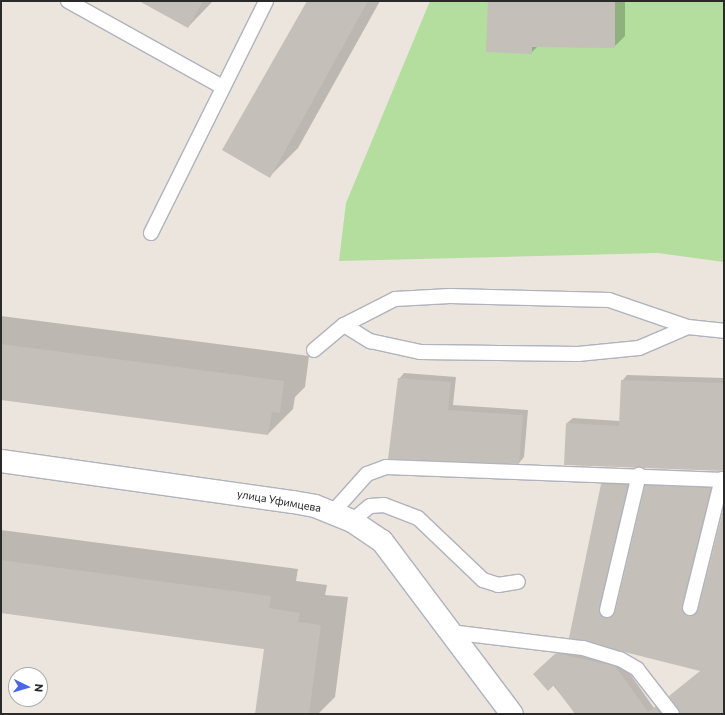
<!DOCTYPE html>
<html>
<head>
<meta charset="utf-8">
<style>
  body { margin:0 }
  #map { position:relative; width:725px; height:715px; overflow:hidden; background:#ebe5dd; font-family:Commissioner,sans-serif }
  div>[style] { position:absolute }
  [style*='--x'] { left:calc(var(--x)*1px); top:calc(var(--y)*1px); width:calc(var(--w)*1px); rotate:calc(var(--a)*1deg) }
  .green>* { inset:0; background:#b3de9d }
  .shadow>* { inset:0; background:#0003 }
  .building>* { inset:0; background:#c4bfb8 }
  .roads { filter:drop-shadow(1px 0 #b0b3bd) drop-shadow(-1px 0 #b0b3bd) drop-shadow(0 1px #b0b3bd) drop-shadow(0 -1px #b0b3bd) }
  .service>* { height:14px; margin:-7px; padding:0 7px; transform-origin:7px; border-radius:7px; background:#fff }
  .minor>* { height:22px; margin:-11px; padding:0 11px; transform-origin:11px; border-radius:11px; background:#fff }
  span { translate:-50% -50%; white-space:nowrap; text-align:center; line-height:1.15; -webkit-text-stroke:3px #fff; paint-order:stroke }
  .street-label { font-size:11px; color:#2a2a2a }
  .frame { position:absolute; inset:0; border:2px solid #2a2a2a; pointer-events:none }
  .north { position:absolute; left:8px; top:667px; width:40px; height:40px; box-sizing:border-box; background:#fff; border:1px solid #aaa; border-radius:50%; rotate:95deg; font-size:11px; font-weight:700; line-height:16px; text-align:center; color:#2a2a2a }
  .north::after { content:''; display:block; margin:auto; width:14px; height:18px; background:#4765ee; clip-path:polygon(50% 0,100% 100%,50% 72%,0 100%) }
</style>
</head>
<body>
<div id="map">
  <div class="green">
    <div style="clip-path:polygon(430px 1px,724px 1px,724px 262px,658px 253px,339px 261px,346px 203px)"></div>
  </div>
  <div class="shadow">
    <div style="clip-path:polygon(141px 1px,213px 1px,188px 27px)"></div>
    <div style="clip-path:polygon(308px 1px,380px 1px,298px 148px,269px 177px)"></div>
    <div style="clip-path:polygon(489px 1px,625px 1px,625px 36px,614px 47px,538px 46px,531px 53px)"></div>
    <div style="clip-path:polygon(1px 316px,309px 356px,305px 387px,295px 397px,293px 409px,268px 434px,1px 399px)"></div>
    <div style="clip-path:polygon(404px 373px,456px 377px,453px 405px,528px 410px,524px 457px,519px 463px,399px 379px)"></div>
    <div style="clip-path:polygon(627px 375px,724px 378px,724px 470px,567px 423px,573px 418px,620px 421px,622px 381px)"></div>
    <div style="clip-path:polygon(607px 479px,633px 480px,611px 614px,617px 610px,646px 486px,652px 481px,716px 483px,693px 611px,698px 610px,724px 516px,724px 714px,680px 714px,705px 669px,570px 637px,602px 484px)"></div>
    <div style="clip-path:polygon(1px 530px,298px 569px,296px 581px,327px 585px,325px 595px,348px 597px,335px 697px,318px 714px,256px 714px,265px 648px,1px 612px)"></div>
    <div style="clip-path:polygon(563px 649px,621px 661px,654px 708px,661px 702px,675px 714px,576px 714px,540px 669px)"></div>
  </div>
  <div class="building">
    <div style="clip-path:polygon(139px 1px,203px 1px,188px 28px)"></div>
    <div style="clip-path:polygon(307px 1px,368px 1px,270px 178px,222px 150px)"></div>
    <div style="clip-path:polygon(488px 1px,615px 1px,615px 48px,532px 47px,532px 54px,486px 52px)"></div>
    <div style="clip-path:polygon(1px 344px,284px 381px,280px 413px,272px 412px,268px 435px,1px 400px)"></div>
    <div style="clip-path:polygon(398px 378px,451px 382px,448px 410px,523px 415px,519px 464px,388px 459px)"></div>
    <div style="clip-path:polygon(621px 380px,724px 383px,724px 471px,564px 465px,566px 423px,619px 426px)"></div>
    <div style="clip-path:polygon(601px 484px,628px 485px,599px 608px,605px 618px,615px 612px,645px 485px,711px 488px,682px 606px,688px 616px,698px 610px,724px 506px,724px 714px,680px 714px,669px 696px,700px 671px,569px 638px)"></div>
    <div style="clip-path:polygon(1px 560px,271px 596px,269px 608px,300px 613px,298px 622px,321px 625px,309px 714px,255px 714px,264px 649px,1px 613px)"></div>
    <div style="clip-path:polygon(556px 653px,615px 666px,648px 712px,655px 707px,661px 714px,575px 714px,554px 685px,548px 691px,533px 674px)"></div>
  </div>
  <div class="roads">
    <div class="service">
      <div style="--x:68;--y:1;--w:175;--a:29.1"></div>
      <div style="--x:151;--y:233;--w:259;--a:-63.6"></div>
      <div style="--x:344;--y:325;--w:31;--a:32"></div>
      <div style="--x:370;--y:341;--w:51;--a:12.4"></div>
      <div style="--x:420;--y:352;--w:158;--a:0.7"></div>
      <div style="--x:578;--y:354;--w:61;--a:-5.6"></div>
      <div style="--x:639;--y:348;--w:53;--a:-23.2"></div>
      <div style="--x:314;--y:350;--w:39;--a:-40"></div>
      <div style="--x:344;--y:325;--w:57;--a:-27"></div>
      <div style="--x:395;--y:299;--w:55;--a:-3.1"></div>
      <div style="--x:450;--y:296;--w:159;--a:1.4"></div>
      <div style="--x:609;--y:300;--w:83;--a:18.9"></div>
      <div style="--x:688;--y:327;--w:36;--a:6"></div>
      <div style="--x:333;--y:512;--w:51;--a:-48.2"></div>
      <div style="--x:367;--y:474;--w:20;--a:-20"></div>
      <div style="--x:386;--y:467;--w:338;--a:2.2"></div>
      <div style="--x:352;--y:521;--w:23;--a:-40"></div>
      <div style="--x:370;--y:506;--w:14;--a:-4"></div>
      <div style="--x:384;--y:505;--w:36;--a:21"></div>
      <div style="--x:418;--y:518;--w:90;--a:43.6"></div>
      <div style="--x:483;--y:580;--w:16;--a:18"></div>
      <div style="--x:498;--y:585;--w:20;--a:-9"></div>
      <div style="--x:690;--y:608;--w:133;--a:-76.1"></div>
      <div style="--x:607;--y:610;--w:139;--a:-76.7"></div>
      <div style="--x:450;--y:632;--w:134;--a:6.9"></div>
      <div style="--x:583;--y:648;--w:39;--a:17"></div>
      <div style="--x:620;--y:659;--w:20;--a:30"></div>
      <div style="--x:637;--y:669;--w:57;--a:52.1"></div>
    </div>
    <div class="minor">
      <div style="--x:1;--y:461;--w:295;--a:8"></div>
      <div style="--x:293;--y:502;--w:22;--a:10"></div>
      <div style="--x:315;--y:506;--w:40;--a:22"></div>
      <div style="--x:352;--y:521;--w:36;--a:34"></div>
      <div style="--x:382;--y:541;--w:216;--a:53.1"></div>
    </div>
  </div>
  <div class="street-label">
    <span style="left:279px;top:501px;rotate:10deg">улица Уфимцева</span>
  </div>
  <div class="frame"></div>
  <div class="north">N</div>
</div>
</body>
</html>
